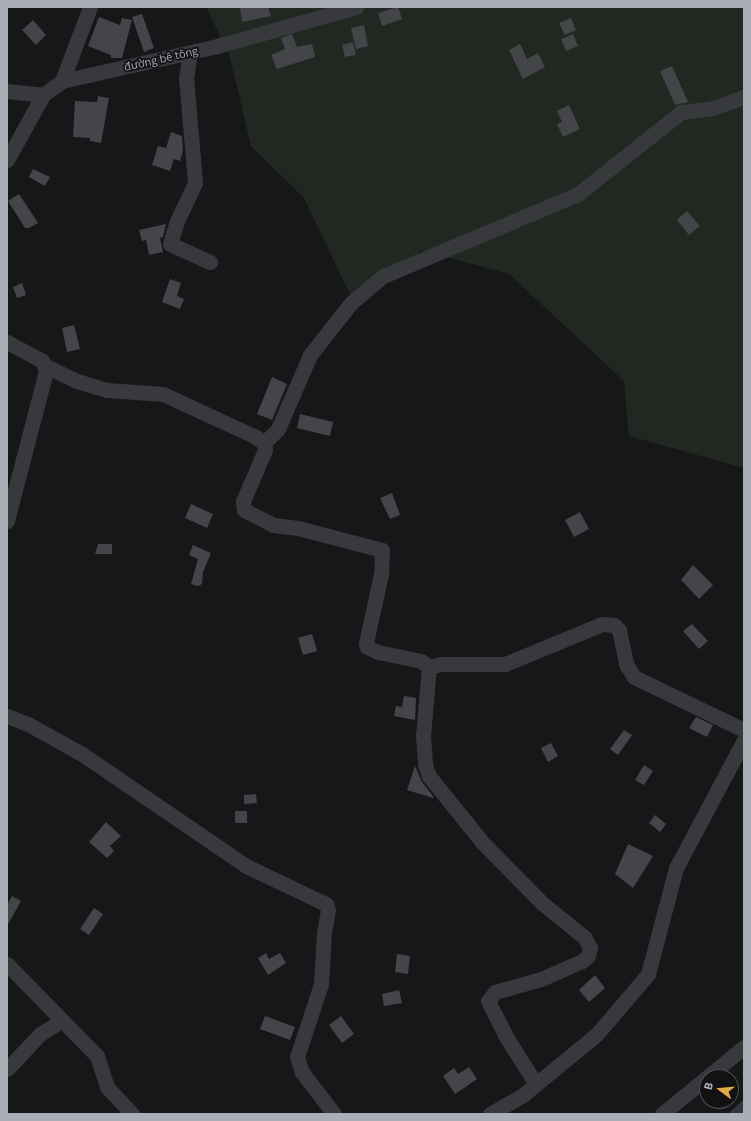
<!DOCTYPE html>
<html>
<head>
<meta charset="utf-8">
<style>
  body { margin:0 }
  #map { position:relative; width:751px; height:1121px; overflow:hidden; background:#171719; font-family:"Open Sans",sans-serif }
  div>[style] { position:absolute }
  [style*='--x'] { left:calc(var(--x)*1px); top:calc(var(--y)*1px); width:calc(var(--w)*1px); rotate:calc(var(--a)*1deg) }
  .green>* { inset:0; background:#212822 }
  .water>* { inset:0; background:#30383e }
  .building>* { inset:0; background:#444549 }
  .minor>* { height:15px; margin:-7.5px; padding:0 7.5px; transform-origin:7.5px; border-radius:7.5px; background:#38393d }
  span { translate:-50% -50%; white-space:nowrap; text-align:center; line-height:1.15; -webkit-text-stroke:3.5px #121214; paint-order:stroke }
  .street-label { font-size:11px; color:#aaafb7 }
  .frame { position:absolute; inset:0; border:8px solid #aaafb7; pointer-events:none }
  .north { position:absolute; left:699px; top:1069px; width:40px; height:40px; box-sizing:border-box; background:#121214; border:1px solid #4f5155; border-radius:50%; rotate:286deg; font-size:11px; font-weight:700; line-height:16px; text-align:center; color:#aaafb7 }
  .north::after { content:''; display:block; margin:auto; width:14px; height:18px; background:#e2aa46; clip-path:polygon(50% 0,100% 100%,50% 72%,0 100%) }
</style>
</head>
<body>
<div id="map">
  <div class="green">
    <div style="clip-path:polygon(206px 7px,744px 7px,744px 468px,629px 436px,624px 381px,509px 274px,421px 250px,357px 309px,304px 198px,251px 146px,230px 57px)"></div>
  </div>
  <div class="water">
    <div style="clip-path:polygon(744px 1099px,744px 1114px,728px 1114px)"></div>
  </div>
  <div class="building">
    <div style="clip-path:polygon(240px 7px,268px 7px,271px 16px,242px 22px)"></div>
    <div style="clip-path:polygon(398px 7px,402px 19px,382px 26px,378px 13px)"></div>
    <div style="clip-path:polygon(142px 14px,154px 48px,144px 52px,132px 17px)"></div>
    <div style="clip-path:polygon(99px 17px,120px 25px,122px 18px,132px 20px,122px 58px,111px 58px,111px 55px,88px 46px)"></div>
    <div style="clip-path:polygon(571px 18px,576px 30px,565px 35px,559px 23px)"></div>
    <div style="clip-path:polygon(33px 20px,46px 35px,36px 45px,22px 30px)"></div>
    <div style="clip-path:polygon(364px 25px,368px 46px,356px 49px,351px 28px)"></div>
    <div style="clip-path:polygon(292px 34px,297px 47px,312px 44px,315px 57px,277px 69px,271px 55px,285px 49px,281px 38px)"></div>
    <div style="clip-path:polygon(573px 34px,578px 46px,566px 51px,561px 39px)"></div>
    <div style="clip-path:polygon(353px 42px,356px 55px,345px 57px,342px 45px)"></div>
    <div style="clip-path:polygon(520px 44px,527px 59px,538px 53px,545px 67px,523px 79px,509px 50px)"></div>
    <div style="clip-path:polygon(672px 66px,688px 102px,675px 105px,660px 71px)"></div>
    <div style="clip-path:polygon(98px 96px,109px 98px,101px 143px,90px 141px,90px 138px,73px 137px,75px 101px,97px 102px)"></div>
    <div style="clip-path:polygon(569px 105px,580px 129px,563px 137px,557px 124px,562px 122px,557px 111px)"></div>
    <div style="clip-path:polygon(171px 132px,182px 136px,183px 151px,180px 161px,174px 159px,170px 171px,152px 165px,158px 146px,166px 148px)"></div>
    <div style="clip-path:polygon(33px 169px,50px 177px,45px 186px,29px 177px)"></div>
    <div style="clip-path:polygon(19px 194px,38px 223px,29px 228px,25px 228px,8px 201px)"></div>
    <div style="clip-path:polygon(687px 211px,700px 226px,689px 235px,677px 220px)"></div>
    <div style="clip-path:polygon(166px 224px,163px 237px,160px 238px,163px 252px,149px 255px,146px 240px,142px 241px,139px 230px)"></div>
    <div style="clip-path:polygon(170px 279px,181px 283px,177px 296px,184px 299px,180px 309px,162px 302px)"></div>
    <div style="clip-path:polygon(22px 283px,26px 295px,17px 298px,13px 287px)"></div>
    <div style="clip-path:polygon(74px 325px,80px 349px,67px 352px,62px 328px)"></div>
    <div style="clip-path:polygon(272px 377px,287px 384px,272px 420px,257px 414px)"></div>
    <div style="clip-path:polygon(300px 414px,333px 422px,330px 436px,297px 428px)"></div>
    <div style="clip-path:polygon(392px 493px,400px 515px,390px 519px,380px 498px)"></div>
    <div style="clip-path:polygon(191px 504px,213px 514px,207px 528px,185px 518px)"></div>
    <div style="clip-path:polygon(580px 512px,589px 529px,574px 537px,565px 520px)"></div>
    <div style="clip-path:polygon(98px 544px,112px 544px,112px 554px,95px 554px)"></div>
    <div style="clip-path:polygon(193px 545px,211px 553px,203px 572px,202px 584px,198px 586px,191px 584px,198px 559px,189px 555px)"></div>
    <div style="clip-path:polygon(693px 565px,713px 585px,699px 599px,681px 580px)"></div>
    <div style="clip-path:polygon(692px 624px,708px 641px,699px 649px,683px 631px)"></div>
    <div style="clip-path:polygon(312px 634px,317px 651px,303px 655px,298px 638px)"></div>
    <div style="clip-path:polygon(404px 696px,416px 698px,415px 720px,394px 716px,396px 706px,402px 707px)"></div>
    <div style="clip-path:polygon(696px 717px,713px 725px,707px 737px,689px 728px)"></div>
    <div style="clip-path:polygon(624px 730px,632px 735px,618px 755px,610px 749px)"></div>
    <div style="clip-path:polygon(551px 743px,558px 756px,548px 762px,541px 748px)"></div>
    <div style="clip-path:polygon(644px 765px,653px 771px,644px 785px,635px 780px)"></div>
    <div style="clip-path:polygon(415px 766px,422px 782px,433px 796px,433px 798px,407px 790px)"></div>
    <div style="clip-path:polygon(256px 794px,257px 803px,244px 804px,244px 795px)"></div>
    <div style="clip-path:polygon(235px 811px,247px 811px,247px 823px,235px 823px)"></div>
    <div style="clip-path:polygon(655px 815px,666px 824px,660px 832px,649px 823px)"></div>
    <div style="clip-path:polygon(106px 822px,121px 836px,110px 846px,114px 851px,107px 858px,89px 842px)"></div>
    <div style="clip-path:polygon(628px 844px,653px 856px,633px 888px,615px 874px)"></div>
    <div style="clip-path:polygon(12px 896px,21px 901px,7px 926px,7px 905px)"></div>
    <div style="clip-path:polygon(94px 908px,103px 914px,89px 935px,80px 929px)"></div>
    <div style="clip-path:polygon(266px 953px,269px 959px,280px 953px,286px 963px,268px 975px,258px 958px)"></div>
    <div style="clip-path:polygon(397px 954px,410px 956px,408px 974px,395px 972px)"></div>
    <div style="clip-path:polygon(595px 975px,605px 988px,589px 1002px,579px 990px)"></div>
    <div style="clip-path:polygon(399px 990px,402px 1003px,384px 1006px,382px 994px)"></div>
    <div style="clip-path:polygon(265px 1016px,295px 1027px,290px 1040px,260px 1029px)"></div>
    <div style="clip-path:polygon(341px 1016px,354px 1034px,342px 1043px,329px 1025px)"></div>
    <div style="clip-path:polygon(469px 1067px,477px 1079px,455px 1094px,443px 1076px,454px 1068px,458px 1074px)"></div>
  </div>
  <div class="minor">
    <div style="--x:190;--y:53;--w:24;--a:99"></div>
    <div style="--x:186;--y:77;--w:106;--a:85.1"></div>
    <div style="--x:195;--y:183;--w:42;--a:115.3"></div>
    <div style="--x:177;--y:221;--w:24;--a:107"></div>
    <div style="--x:170;--y:244;--w:44;--a:24.2"></div>
    <div style="--x:62;--y:81;--w:79;--a:-69.3"></div>
    <div style="--x:7;--y:91;--w:36;--a:6"></div>
    <div style="--x:7;--y:160;--w:74;--a:-61"></div>
    <div style="--x:43;--y:95;--w:24;--a:-36"></div>
    <div style="--x:62;--y:81;--w:159;--a:-12.7"></div>
    <div style="--x:217;--y:46;--w:145;--a:-15.6"></div>
    <div style="--x:7;--y:342;--w:40;--a:28"></div>
    <div style="--x:42;--y:361;--w:11;--a:68"></div>
    <div style="--x:46;--y:371;--w:155;--a:104.6"></div>
    <div style="--x:46;--y:366;--w:34;--a:26"></div>
    <div style="--x:77;--y:381;--w:31;--a:17"></div>
    <div style="--x:107;--y:390;--w:56;--a:4.1"></div>
    <div style="--x:163;--y:394;--w:102;--a:24.8"></div>
    <div style="--x:256;--y:437;--w:10;--a:37"></div>
    <div style="--x:264;--y:443;--w:7;--a:82"></div>
    <div style="--x:265;--y:450;--w:56;--a:113.3"></div>
    <div style="--x:243;--y:501;--w:9;--a:84"></div>
    <div style="--x:244;--y:510;--w:33;--a:27"></div>
    <div style="--x:273;--y:525;--w:25;--a:7"></div>
    <div style="--x:298;--y:528;--w:87;--a:14.7"></div>
    <div style="--x:382;--y:550;--w:24;--a:92"></div>
    <div style="--x:381;--y:574;--w:71;--a:102.3"></div>
    <div style="--x:366;--y:643;--w:4;--a:76"></div>
    <div style="--x:367;--y:647;--w:12;--a:24"></div>
    <div style="--x:378;--y:652;--w:44;--a:11.8"></div>
    <div style="--x:421;--y:661;--w:10;--a:37"></div>
    <div style="--x:429;--y:667;--w:68;--a:95"></div>
    <div style="--x:423;--y:735;--w:29;--a:86"></div>
    <div style="--x:425;--y:764;--w:13;--a:72"></div>
    <div style="--x:429;--y:776;--w:85;--a:51.2"></div>
    <div style="--x:482;--y:842;--w:86;--a:45.5"></div>
    <div style="--x:542;--y:903;--w:55;--a:39.1"></div>
    <div style="--x:585;--y:938;--w:11;--a:63"></div>
    <div style="--x:590;--y:948;--w:8;--a:104"></div>
    <div style="--x:588;--y:956;--w:8;--a:140"></div>
    <div style="--x:582;--y:961;--w:45;--a:156.3"></div>
    <div style="--x:541;--y:979;--w:48;--a:164.2"></div>
    <div style="--x:495;--y:992;--w:11;--a:128"></div>
    <div style="--x:488;--y:1001;--w:38;--a:63"></div>
    <div style="--x:505;--y:1035;--w:58;--a:57.7"></div>
    <div style="--x:264;--y:443;--w:20;--a:-45"></div>
    <div style="--x:278;--y:429;--w:81;--a:-66.6"></div>
    <div style="--x:310;--y:355;--w:66;--a:-51.7"></div>
    <div style="--x:351;--y:303;--w:42;--a:-40.2"></div>
    <div style="--x:383;--y:276;--w:212;--a:-22.8"></div>
    <div style="--x:578;--y:194;--w:132;--a:-38.5"></div>
    <div style="--x:681;--y:112;--w:32;--a:-7"></div>
    <div style="--x:713;--y:108;--w:33;--a:-20"></div>
    <div style="--x:429;--y:667;--w:11;--a:-15"></div>
    <div style="--x:440;--y:664;--w:65;--a:0"></div>
    <div style="--x:505;--y:664;--w:105;--a:-22.4"></div>
    <div style="--x:602;--y:624;--w:12;--a:5"></div>
    <div style="--x:614;--y:625;--w:7;--a:45"></div>
    <div style="--x:619;--y:630;--w:35;--a:78"></div>
    <div style="--x:626;--y:664;--w:15;--a:58"></div>
    <div style="--x:634;--y:677;--w:122;--a:25.7"></div>
    <div style="--x:7;--y:716;--w:22;--a:21"></div>
    <div style="--x:28;--y:724;--w:62;--a:29.1"></div>
    <div style="--x:82;--y:754;--w:199;--a:34.3"></div>
    <div style="--x:246;--y:866;--w:89;--a:25.4"></div>
    <div style="--x:326;--y:904;--w:6;--a:72"></div>
    <div style="--x:328;--y:910;--w:22;--a:100"></div>
    <div style="--x:324;--y:932;--w:52;--a:93.3"></div>
    <div style="--x:321;--y:984;--w:77;--a:108.2"></div>
    <div style="--x:297;--y:1057;--w:16;--a:72"></div>
    <div style="--x:302;--y:1072;--w:53;--a:52.7"></div>
    <div style="--x:7;--y:964;--w:129;--a:45.6"></div>
    <div style="--x:97;--y:1056;--w:33;--a:72"></div>
    <div style="--x:107;--y:1087;--w:37;--a:47"></div>
    <div style="--x:7;--y:1069;--w:48;--a:-46.7"></div>
    <div style="--x:40;--y:1034;--w:26;--a:-32"></div>
    <div style="--x:490;--y:1114;--w:39;--a:-30"></div>
    <div style="--x:524;--y:1094;--w:94;--a:-39.4"></div>
    <div style="--x:597;--y:1034;--w:79;--a:-49.6"></div>
    <div style="--x:648;--y:974;--w:110;--a:-75.2"></div>
    <div style="--x:676;--y:868;--w:145;--a:-62"></div>
    <div style="--x:662;--y:1114;--w:106;--a:-39.3"></div>
  </div>
  <div class="street-label">
    <span style="left:161px;top:59px;rotate:-13deg">đường bê tông</span>
  </div>
  <div class="frame"></div>
  <div class="north">B</div>
</div>
</body>
</html>
